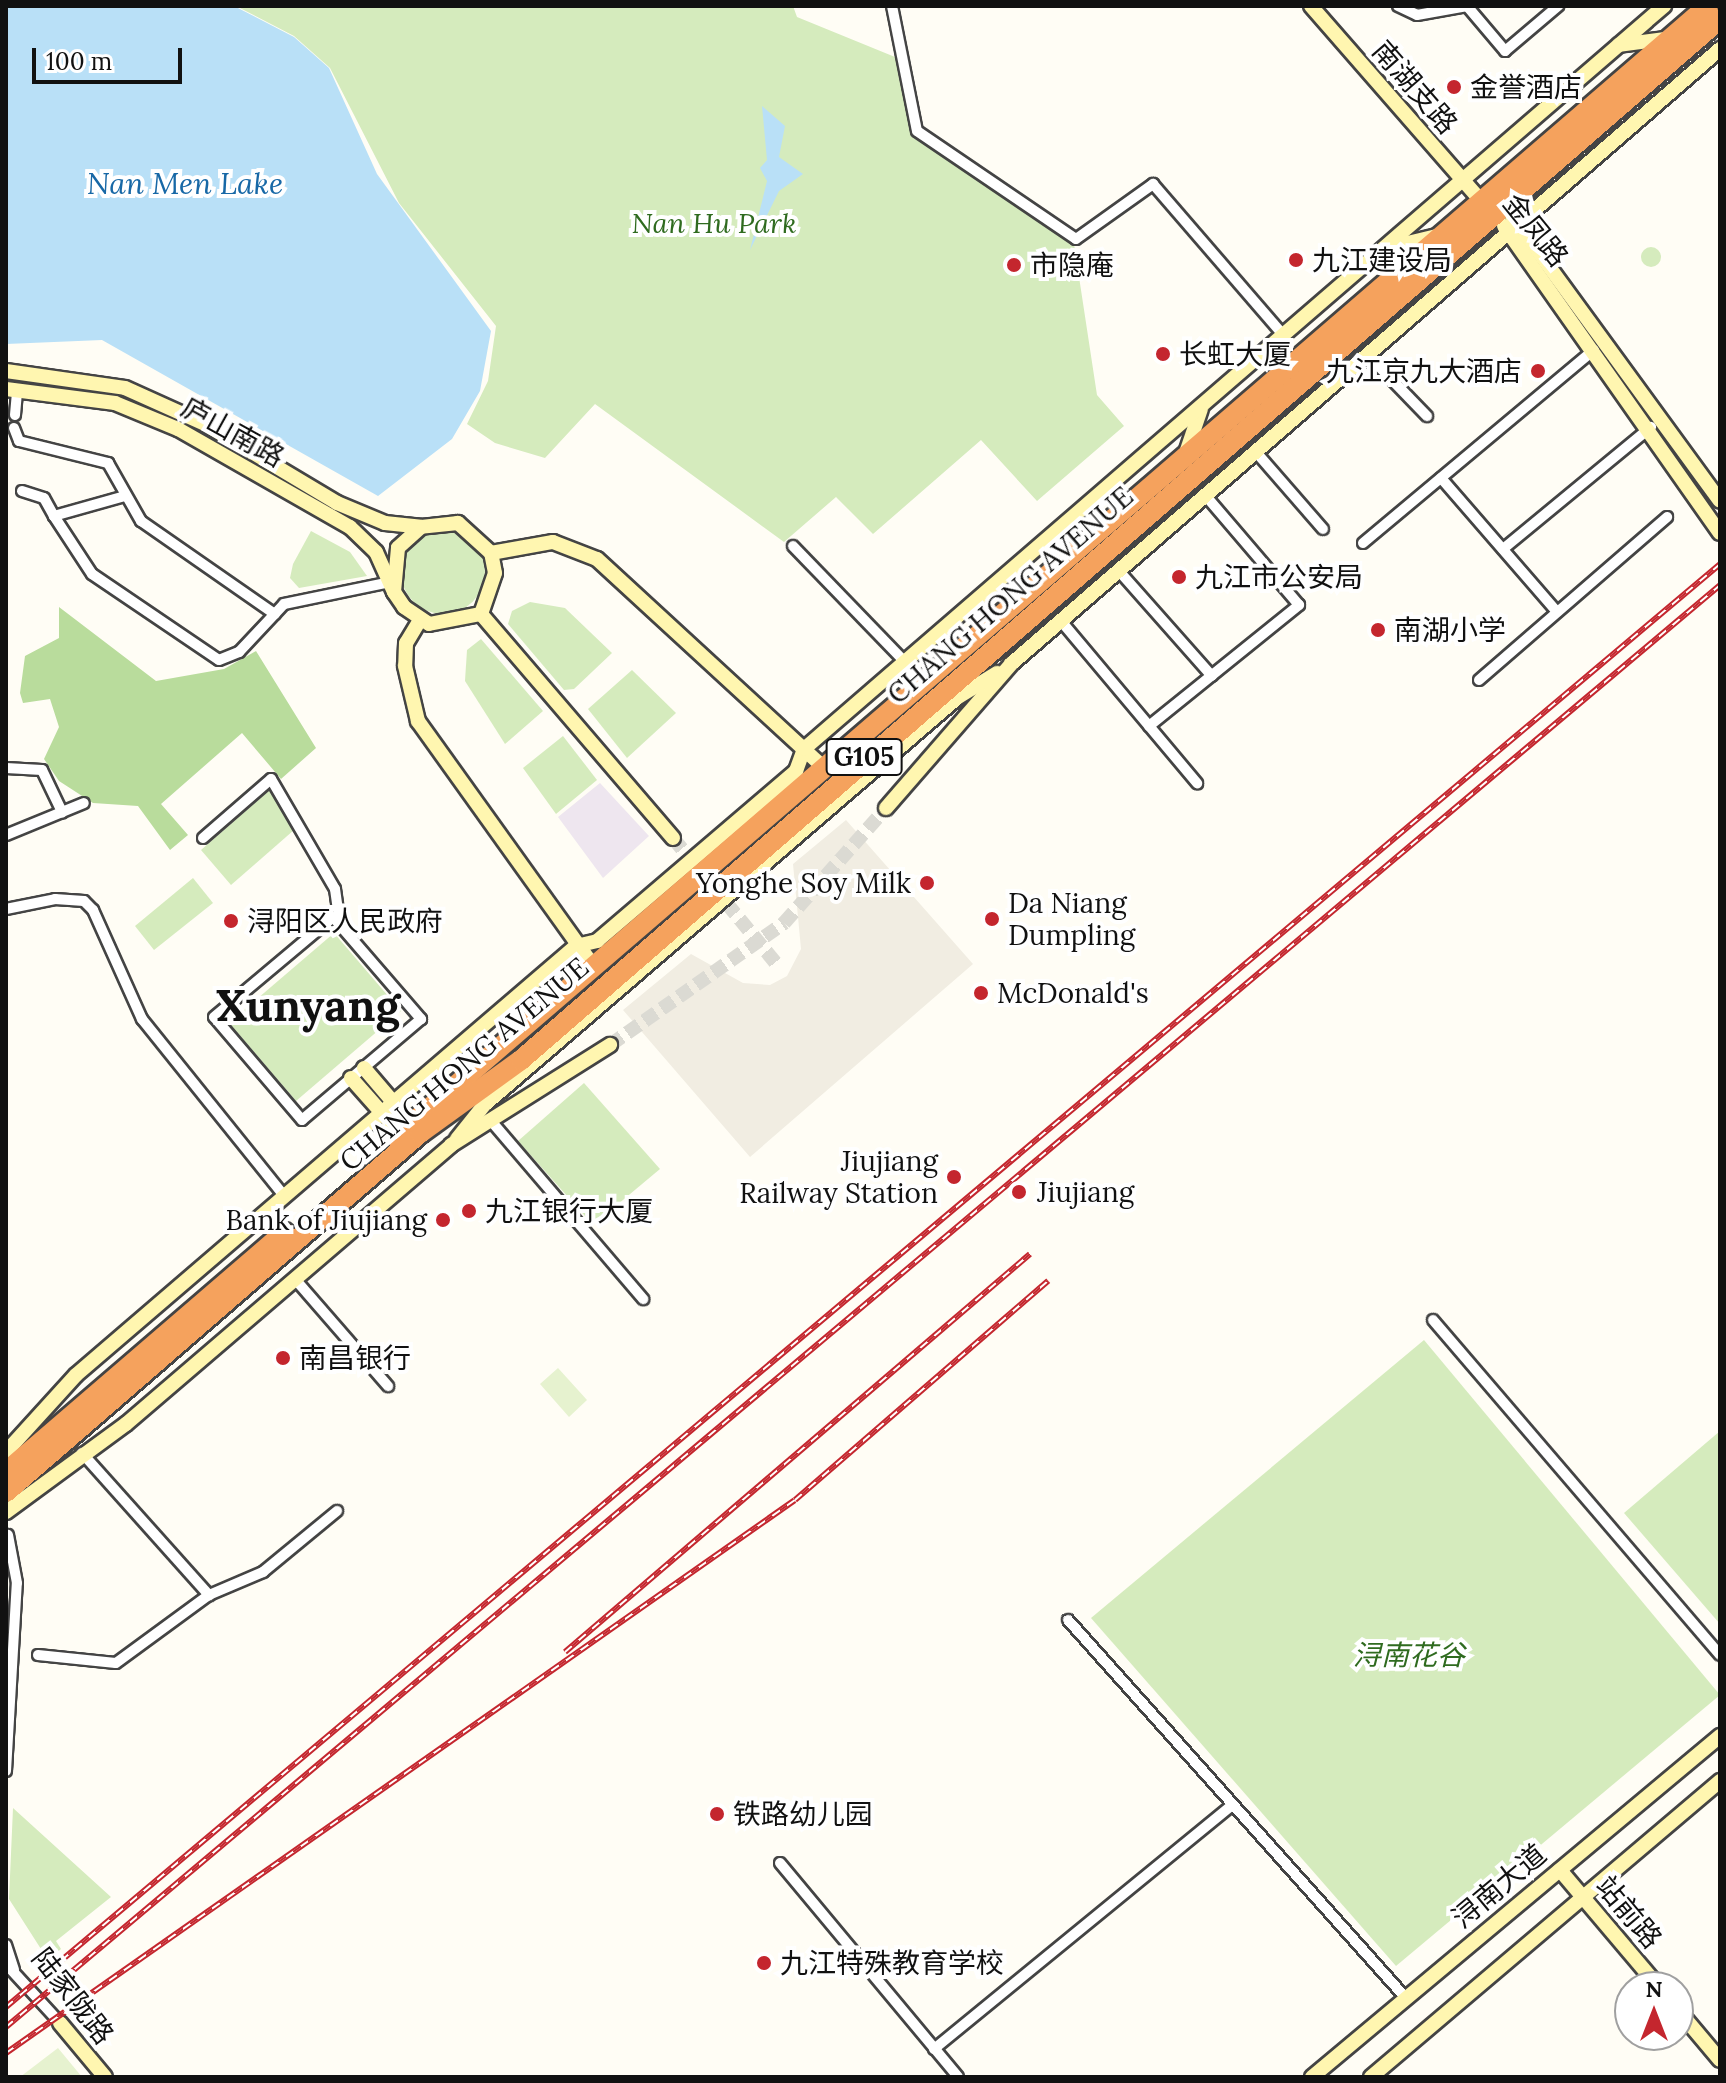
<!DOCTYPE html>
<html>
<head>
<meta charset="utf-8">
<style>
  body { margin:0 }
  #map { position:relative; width:1726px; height:2083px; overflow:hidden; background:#fffdf5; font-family:Lora,"Noto Sans SC",serif }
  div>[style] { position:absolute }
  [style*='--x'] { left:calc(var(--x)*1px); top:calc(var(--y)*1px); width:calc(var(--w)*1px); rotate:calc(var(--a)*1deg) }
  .industrial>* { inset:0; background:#eee6ef }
  .green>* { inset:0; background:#d5ebbd }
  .round { border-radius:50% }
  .forest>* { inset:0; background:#b9dc9c }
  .pitch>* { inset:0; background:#e6f2cf }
  .plaza>* { inset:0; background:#f1ede2 }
  .water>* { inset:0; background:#b9e0f7 }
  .secondary-tunnel>* { height:14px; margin-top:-7px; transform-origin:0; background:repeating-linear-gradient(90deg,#dbdad3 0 14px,transparent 0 21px) }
  .roads { filter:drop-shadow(2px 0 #444) drop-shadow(-2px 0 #444) drop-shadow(0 2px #444) drop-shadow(0 -2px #444) }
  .street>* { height:10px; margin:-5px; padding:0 5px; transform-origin:5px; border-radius:5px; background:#fff }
  .secondary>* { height:14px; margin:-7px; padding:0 7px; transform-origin:7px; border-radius:7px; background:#fff6b0 }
  .highway>* { height:20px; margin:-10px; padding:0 10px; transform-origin:10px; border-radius:10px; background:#f5a25d }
  .rail>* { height:6px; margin-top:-3px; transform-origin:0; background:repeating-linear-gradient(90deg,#fff 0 9px,#c4262e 0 18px); box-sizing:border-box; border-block:2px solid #c4262e }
  .dots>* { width:22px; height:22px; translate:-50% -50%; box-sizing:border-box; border:4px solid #fff; border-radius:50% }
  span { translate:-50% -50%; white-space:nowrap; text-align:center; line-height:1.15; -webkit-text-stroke:8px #fff; paint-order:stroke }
  .shield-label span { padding:2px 6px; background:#fff; border:2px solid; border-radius:6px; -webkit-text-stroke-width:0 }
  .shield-label { font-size:26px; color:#111; font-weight:700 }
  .street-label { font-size:28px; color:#111 }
  .poi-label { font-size:28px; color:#111 }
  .left { translate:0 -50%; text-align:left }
  .right { translate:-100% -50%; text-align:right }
  .park-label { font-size:28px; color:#2f6b1f; font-style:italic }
  .water-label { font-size:30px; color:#1768a6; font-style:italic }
  .town-label { font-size:44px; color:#111; font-weight:700 }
  .frame { position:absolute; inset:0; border:8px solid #111; pointer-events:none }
  .north { position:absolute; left:1614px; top:1971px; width:80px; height:80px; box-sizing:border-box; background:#fff; border:2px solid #a0a0a0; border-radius:50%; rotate:0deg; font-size:22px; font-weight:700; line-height:32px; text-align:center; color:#111 }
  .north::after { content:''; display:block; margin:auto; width:28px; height:36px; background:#c4262e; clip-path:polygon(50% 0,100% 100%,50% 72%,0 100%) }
  .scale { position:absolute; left:32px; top:48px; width:150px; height:36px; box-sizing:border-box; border:4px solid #111; border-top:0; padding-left:10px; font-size:24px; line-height:28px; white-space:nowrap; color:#111; -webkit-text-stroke:6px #fff; paint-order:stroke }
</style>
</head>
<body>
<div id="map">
  <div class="industrial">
    <div style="clip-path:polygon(600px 783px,649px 836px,603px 878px,558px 817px)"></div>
  </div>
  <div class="green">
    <div style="clip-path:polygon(236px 6px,793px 6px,797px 17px,895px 57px,913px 136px,1074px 244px,1097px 395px,1124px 426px,1037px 501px,981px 440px,873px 534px,836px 497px,784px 542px,595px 404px,545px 458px,495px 443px,467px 424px,488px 381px,496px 326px,399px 203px,330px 68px,294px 36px)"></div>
    <div class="round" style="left:1641px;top:247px;width:20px;height:20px"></div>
    <div class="round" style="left:401px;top:530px;width:84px;height:84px"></div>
    <div style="clip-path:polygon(311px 531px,350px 552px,367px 576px,299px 588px,290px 578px,293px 564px)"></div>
    <div style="clip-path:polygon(530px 602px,565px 608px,612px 653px,574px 689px,564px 690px,508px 624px,512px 611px)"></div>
    <div style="clip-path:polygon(481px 639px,543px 711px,505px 744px,465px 681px,467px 650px)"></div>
    <div style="clip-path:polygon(632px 670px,676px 713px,627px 758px,588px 709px)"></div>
    <div style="clip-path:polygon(563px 736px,597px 780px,556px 814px,523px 768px)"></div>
    <div style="clip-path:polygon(272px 788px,294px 830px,231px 885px,201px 850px)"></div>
    <div style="clip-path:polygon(193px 878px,213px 903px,154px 950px,135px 926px)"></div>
    <div style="clip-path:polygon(334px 933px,401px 1011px,296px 1101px,229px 1023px)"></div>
    <div style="clip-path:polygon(584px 1083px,660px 1169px,593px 1225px,518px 1141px)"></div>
    <div style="clip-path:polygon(1424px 1340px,1720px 1695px,1396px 1966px,1091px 1618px)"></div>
    <div style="clip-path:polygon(1720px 1431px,1720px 1624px,1624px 1513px)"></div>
    <div style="clip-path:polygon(13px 1808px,111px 1897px,56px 1941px,61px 1949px,48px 1960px,9px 1899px)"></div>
  </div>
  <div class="forest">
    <div style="clip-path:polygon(59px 607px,156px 681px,224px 669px,256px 651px,316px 748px,281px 779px,242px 733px,161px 804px,188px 835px,170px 850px,138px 806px,93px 803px,59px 781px,44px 759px,59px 727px,50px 699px,23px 703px,20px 693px,25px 656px,59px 638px)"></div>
  </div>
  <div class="pitch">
    <div style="clip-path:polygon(558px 1368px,587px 1400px,569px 1417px,540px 1384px)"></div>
    <div style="clip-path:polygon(58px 2048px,82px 2077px,20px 2077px)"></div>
  </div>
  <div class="plaza">
    <div style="clip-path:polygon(846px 820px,973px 964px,750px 1157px,623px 1010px,691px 954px,743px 983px,770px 985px,787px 976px,801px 949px,793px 864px)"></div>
  </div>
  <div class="water">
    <div style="clip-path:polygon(6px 6px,234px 6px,294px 37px,329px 68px,377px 174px,491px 331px,480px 391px,452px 439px,378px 496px,102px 340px,6px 344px)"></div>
    <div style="clip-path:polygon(762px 106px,785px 126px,779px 157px,803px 174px,779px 191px,750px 250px,767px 181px,760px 168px,767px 160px)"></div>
  </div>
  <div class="secondary-tunnel">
    <div style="--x:673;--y:838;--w:167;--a:50.6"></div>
    <div style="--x:610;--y:1045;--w:213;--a:-35"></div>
    <div style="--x:784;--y:923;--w:154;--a:-48.4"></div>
  </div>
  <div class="roads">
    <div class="street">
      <div style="--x:892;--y:6;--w:127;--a:78.7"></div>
      <div style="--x:917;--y:131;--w:192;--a:34.2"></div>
      <div style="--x:1076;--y:239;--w:95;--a:-35.5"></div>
      <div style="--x:1153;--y:184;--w:202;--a:49.2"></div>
      <div style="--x:1398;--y:6;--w:21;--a:25"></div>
      <div style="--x:1417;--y:15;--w:51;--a:-10.2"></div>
      <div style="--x:1467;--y:6;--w:59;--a:49.8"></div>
      <div style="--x:1505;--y:51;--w:70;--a:-40.3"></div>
      <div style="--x:1368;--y:355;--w:85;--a:46"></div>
      <div style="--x:15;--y:415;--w:25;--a:-85"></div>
      <div style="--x:14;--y:428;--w:14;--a:69"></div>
      <div style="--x:19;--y:441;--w:92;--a:13.9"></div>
      <div style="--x:108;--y:463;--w:67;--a:60.4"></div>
      <div style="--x:141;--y:521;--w:163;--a:34.8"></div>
      <div style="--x:1256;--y:452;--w:102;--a:49"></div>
      <div style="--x:1441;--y:478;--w:177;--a:49.1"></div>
      <div style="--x:22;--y:491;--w:23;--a:18"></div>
      <div style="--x:44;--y:498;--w:21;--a:61"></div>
      <div style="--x:125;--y:496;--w:74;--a:164.3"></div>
      <div style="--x:54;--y:516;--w:69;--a:56.8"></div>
      <div style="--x:92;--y:574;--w:153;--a:34.1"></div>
      <div style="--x:219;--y:660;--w:22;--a:-22"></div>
      <div style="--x:239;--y:652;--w:66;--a:-46.8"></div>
      <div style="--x:284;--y:604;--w:108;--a:-11.7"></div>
      <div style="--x:1363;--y:543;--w:301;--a:-39.9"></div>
      <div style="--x:793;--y:546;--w:163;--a:46"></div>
      <div style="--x:1503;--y:549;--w:192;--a:-39.5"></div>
      <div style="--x:1119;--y:571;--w:140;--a:48.5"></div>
      <div style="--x:1061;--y:621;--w:212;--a:50"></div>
      <div style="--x:1479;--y:680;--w:249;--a:-40.9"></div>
      <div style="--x:1149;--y:726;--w:193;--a:-38.9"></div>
      <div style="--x:1299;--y:605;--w:143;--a:-130.5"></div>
      <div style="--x:6;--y:768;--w:36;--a:3"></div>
      <div style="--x:42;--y:770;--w:47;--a:64.5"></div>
      <div style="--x:6;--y:835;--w:84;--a:-22.3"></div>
      <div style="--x:203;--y:838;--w:90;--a:-40.9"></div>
      <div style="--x:271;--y:779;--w:127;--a:59.8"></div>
      <div style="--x:335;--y:889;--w:35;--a:82"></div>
      <div style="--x:6;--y:909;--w:50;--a:-11.5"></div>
      <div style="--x:55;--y:899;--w:29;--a:4"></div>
      <div style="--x:84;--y:901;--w:13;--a:45"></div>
      <div style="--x:93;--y:910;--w:120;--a:65.8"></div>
      <div style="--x:142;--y:1019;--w:228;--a:51.2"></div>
      <div style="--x:333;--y:917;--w:135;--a:49.2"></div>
      <div style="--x:421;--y:1019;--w:156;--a:139.7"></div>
      <div style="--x:302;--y:1120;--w:135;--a:-130.5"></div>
      <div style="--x:214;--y:1017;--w:155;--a:-40"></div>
      <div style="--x:492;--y:1122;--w:233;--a:49.5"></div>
      <div style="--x:295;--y:1279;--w:142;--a:49"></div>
      <div style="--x:1433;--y:1320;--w:441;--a:49.4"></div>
      <div style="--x:82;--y:1453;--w:191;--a:48.2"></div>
      <div style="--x:1068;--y:1620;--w:506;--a:48.21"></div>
      <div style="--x:38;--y:1655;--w:78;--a:5.9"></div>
      <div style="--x:116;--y:1663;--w:115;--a:-36.2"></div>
      <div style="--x:209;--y:1595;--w:59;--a:-23.1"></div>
      <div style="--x:263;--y:1572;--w:96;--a:-39.5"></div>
      <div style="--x:6;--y:1771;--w:188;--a:-86.7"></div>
      <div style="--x:17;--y:1583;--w:49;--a:-100.6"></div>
      <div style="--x:780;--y:1863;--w:278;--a:50.2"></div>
      <div style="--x:6;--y:1945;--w:26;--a:72"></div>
      <div style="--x:6;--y:1964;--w:80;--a:47.5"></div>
      <div style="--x:934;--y:2049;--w:384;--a:-39.3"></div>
    </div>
    <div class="secondary">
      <div style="--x:1311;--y:6;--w:268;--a:48.9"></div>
      <div style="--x:1619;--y:45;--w:53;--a:-7.5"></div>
      <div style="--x:1495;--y:205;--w:13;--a:18"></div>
      <div style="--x:1507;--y:209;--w:361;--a:53.9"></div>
      <div style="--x:1504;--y:226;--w:375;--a:54.9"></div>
      <div style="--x:1387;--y:248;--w:51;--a:-13.5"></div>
      <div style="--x:6;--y:371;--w:120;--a:8.1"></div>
      <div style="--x:125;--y:388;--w:88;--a:24.2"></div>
      <div style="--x:205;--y:424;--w:154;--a:30.9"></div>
      <div style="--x:337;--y:503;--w:52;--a:22.6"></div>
      <div style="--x:385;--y:523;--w:36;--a:6"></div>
      <div style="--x:6;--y:389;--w:110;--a:7.3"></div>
      <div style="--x:115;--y:403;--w:68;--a:22.4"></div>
      <div style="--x:178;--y:429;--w:198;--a:29.7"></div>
      <div style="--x:350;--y:527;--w:36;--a:44"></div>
      <div style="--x:376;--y:552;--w:44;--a:65.8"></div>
      <div style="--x:394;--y:592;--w:18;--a:56"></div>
      <div style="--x:404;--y:607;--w:30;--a:34"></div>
      <div style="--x:429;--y:624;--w:53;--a:-10.9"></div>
      <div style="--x:481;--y:614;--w:43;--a:-71.1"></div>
      <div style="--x:495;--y:573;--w:20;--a:-101"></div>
      <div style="--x:491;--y:553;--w:45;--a:-137.7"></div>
      <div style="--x:458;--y:523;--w:37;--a:174"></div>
      <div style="--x:421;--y:527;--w:31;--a:138"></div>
      <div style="--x:398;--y:548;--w:44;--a:95.2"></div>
      <div style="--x:1186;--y:453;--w:46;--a:-71.2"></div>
      <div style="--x:491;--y:553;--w:63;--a:-10.1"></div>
      <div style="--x:553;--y:542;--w:47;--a:21.1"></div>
      <div style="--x:597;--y:559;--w:307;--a:42.6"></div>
      <div style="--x:481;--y:614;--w:295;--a:49.4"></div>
      <div style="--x:420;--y:620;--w:27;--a:121"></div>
      <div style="--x:406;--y:643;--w:23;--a:92"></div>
      <div style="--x:405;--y:666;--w:57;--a:76.7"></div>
      <div style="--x:418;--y:721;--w:297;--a:54.4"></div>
      <div style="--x:886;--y:808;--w:191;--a:-49"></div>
      <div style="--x:1011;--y:664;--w:939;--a:-40.94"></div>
      <div style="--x:364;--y:1068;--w:82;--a:49.5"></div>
      <div style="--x:351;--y:1078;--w:80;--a:48.5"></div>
      <div style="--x:484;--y:1105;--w:625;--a:-40.72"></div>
      <div style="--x:958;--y:697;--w:46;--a:-31.6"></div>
      <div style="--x:457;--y:1139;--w:51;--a:-51.3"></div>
      <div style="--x:6;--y:1452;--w:104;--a:-47.7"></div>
      <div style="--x:76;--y:1375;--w:659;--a:-40.63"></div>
      <div style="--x:576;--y:946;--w:22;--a:-13"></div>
      <div style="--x:597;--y:941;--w:262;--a:-40.5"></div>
      <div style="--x:796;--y:771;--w:23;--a:-70"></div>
      <div style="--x:804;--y:749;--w:1137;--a:-40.83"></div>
      <div style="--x:6;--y:1512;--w:149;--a:-36.3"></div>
      <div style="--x:126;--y:1424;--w:428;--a:-40.6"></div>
      <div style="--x:451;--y:1145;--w:188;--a:-32.2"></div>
      <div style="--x:1560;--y:1870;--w:153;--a:49.8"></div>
      <div style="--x:1678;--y:2010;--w:65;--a:50"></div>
      <div style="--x:60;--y:2023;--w:70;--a:50.2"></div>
      <div style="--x:1312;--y:2077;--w:532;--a:-39.89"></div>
      <div style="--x:1371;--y:2077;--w:458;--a:-40.3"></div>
    </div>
    <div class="highway">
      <div style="--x:396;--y:1137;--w:1732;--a:-40.76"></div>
      <div style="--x:6;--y:1472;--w:367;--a:-40.7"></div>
      <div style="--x:6;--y:1492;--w:548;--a:-40.93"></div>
      <div style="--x:420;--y:1133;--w:125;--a:-35.9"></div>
      <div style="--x:521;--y:1060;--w:1588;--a:-40.97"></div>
    </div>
  </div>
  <div class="rail">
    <div style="--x:565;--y:1652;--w:612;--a:-40.56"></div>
    <div style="--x:6;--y:2007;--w:2241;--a:-40.09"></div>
    <div style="--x:6;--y:2027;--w:2240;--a:-40.07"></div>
    <div style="--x:6;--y:2053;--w:963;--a:-35.03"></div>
    <div style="--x:795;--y:1500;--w:335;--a:-40.9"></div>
  </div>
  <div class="dots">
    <div style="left:1454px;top:87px;background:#c4262e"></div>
    <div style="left:1296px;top:260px;background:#c4262e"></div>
    <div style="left:1014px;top:265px;background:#c4262e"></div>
    <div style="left:1163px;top:354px;background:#c4262e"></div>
    <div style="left:1538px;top:371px;background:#c4262e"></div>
    <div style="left:1179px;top:577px;background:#c4262e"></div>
    <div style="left:1378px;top:630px;background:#c4262e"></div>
    <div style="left:927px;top:883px;background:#c4262e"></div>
    <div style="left:992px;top:919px;background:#c4262e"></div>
    <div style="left:231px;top:921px;background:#c4262e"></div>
    <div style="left:981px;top:993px;background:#c4262e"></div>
    <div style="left:954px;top:1177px;background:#c4262e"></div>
    <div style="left:1019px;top:1192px;background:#c4262e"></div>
    <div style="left:469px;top:1211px;background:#c4262e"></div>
    <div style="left:443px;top:1220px;background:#c4262e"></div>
    <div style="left:283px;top:1358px;background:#c4262e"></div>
    <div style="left:717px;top:1814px;background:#c4262e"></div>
    <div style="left:764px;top:1963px;background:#c4262e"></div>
  </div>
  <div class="shield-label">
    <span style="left:864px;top:757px">G105</span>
  </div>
  <div class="street-label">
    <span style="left:1415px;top:87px;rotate:49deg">南湖支路</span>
    <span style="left:1536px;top:230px;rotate:51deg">金凤路</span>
    <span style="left:233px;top:432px;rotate:29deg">庐山南路</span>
    <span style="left:1010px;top:595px;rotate:-41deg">CHANG HONG AVENUE</span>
    <span style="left:464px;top:1064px;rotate:-40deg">CHANG HONG AVENUE</span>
    <span style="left:1499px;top:1886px;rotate:-40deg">浔南大道</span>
    <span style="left:1629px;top:1912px;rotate:50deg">站前路</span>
    <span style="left:73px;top:1996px;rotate:52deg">陆家陇路</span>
  </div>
  <div class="poi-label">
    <span class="left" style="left:1470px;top:87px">金誉酒店</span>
    <span class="left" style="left:1312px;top:260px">九江建设局</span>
    <span class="left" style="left:1030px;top:265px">市隐庵</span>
    <span class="left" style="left:1179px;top:354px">长虹大厦</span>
    <span class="right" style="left:1522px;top:371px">九江京九大酒店</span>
    <span class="left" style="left:1195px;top:577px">九江市公安局</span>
    <span class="left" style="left:1394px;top:630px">南湖小学</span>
    <span class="right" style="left:911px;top:883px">Yonghe Soy Milk</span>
    <span class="left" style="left:1008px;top:919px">Da Niang<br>Dumpling</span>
    <span class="left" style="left:247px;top:921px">浔阳区人民政府</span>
    <span class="left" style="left:997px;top:993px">McDonald's</span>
    <span class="right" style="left:938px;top:1177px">Jiujiang<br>Railway Station</span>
    <span class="left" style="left:1037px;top:1192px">Jiujiang</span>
    <span class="left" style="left:485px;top:1211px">九江银行大厦</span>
    <span class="right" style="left:427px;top:1220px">Bank of Jiujiang</span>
    <span class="left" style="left:299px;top:1358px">南昌银行</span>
    <span class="left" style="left:733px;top:1814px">铁路幼儿园</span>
    <span class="left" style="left:780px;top:1963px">九江特殊教育学校</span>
  </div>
  <div class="park-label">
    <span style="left:714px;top:223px">Nan Hu Park</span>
    <span style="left:1409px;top:1655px">浔南花谷</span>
  </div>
  <div class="water-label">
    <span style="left:185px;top:183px">Nan Men Lake</span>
  </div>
  <div class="town-label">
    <span style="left:308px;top:1005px">Xunyang</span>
  </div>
  <div class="frame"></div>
  <div class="north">N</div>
  <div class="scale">100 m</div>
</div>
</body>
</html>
